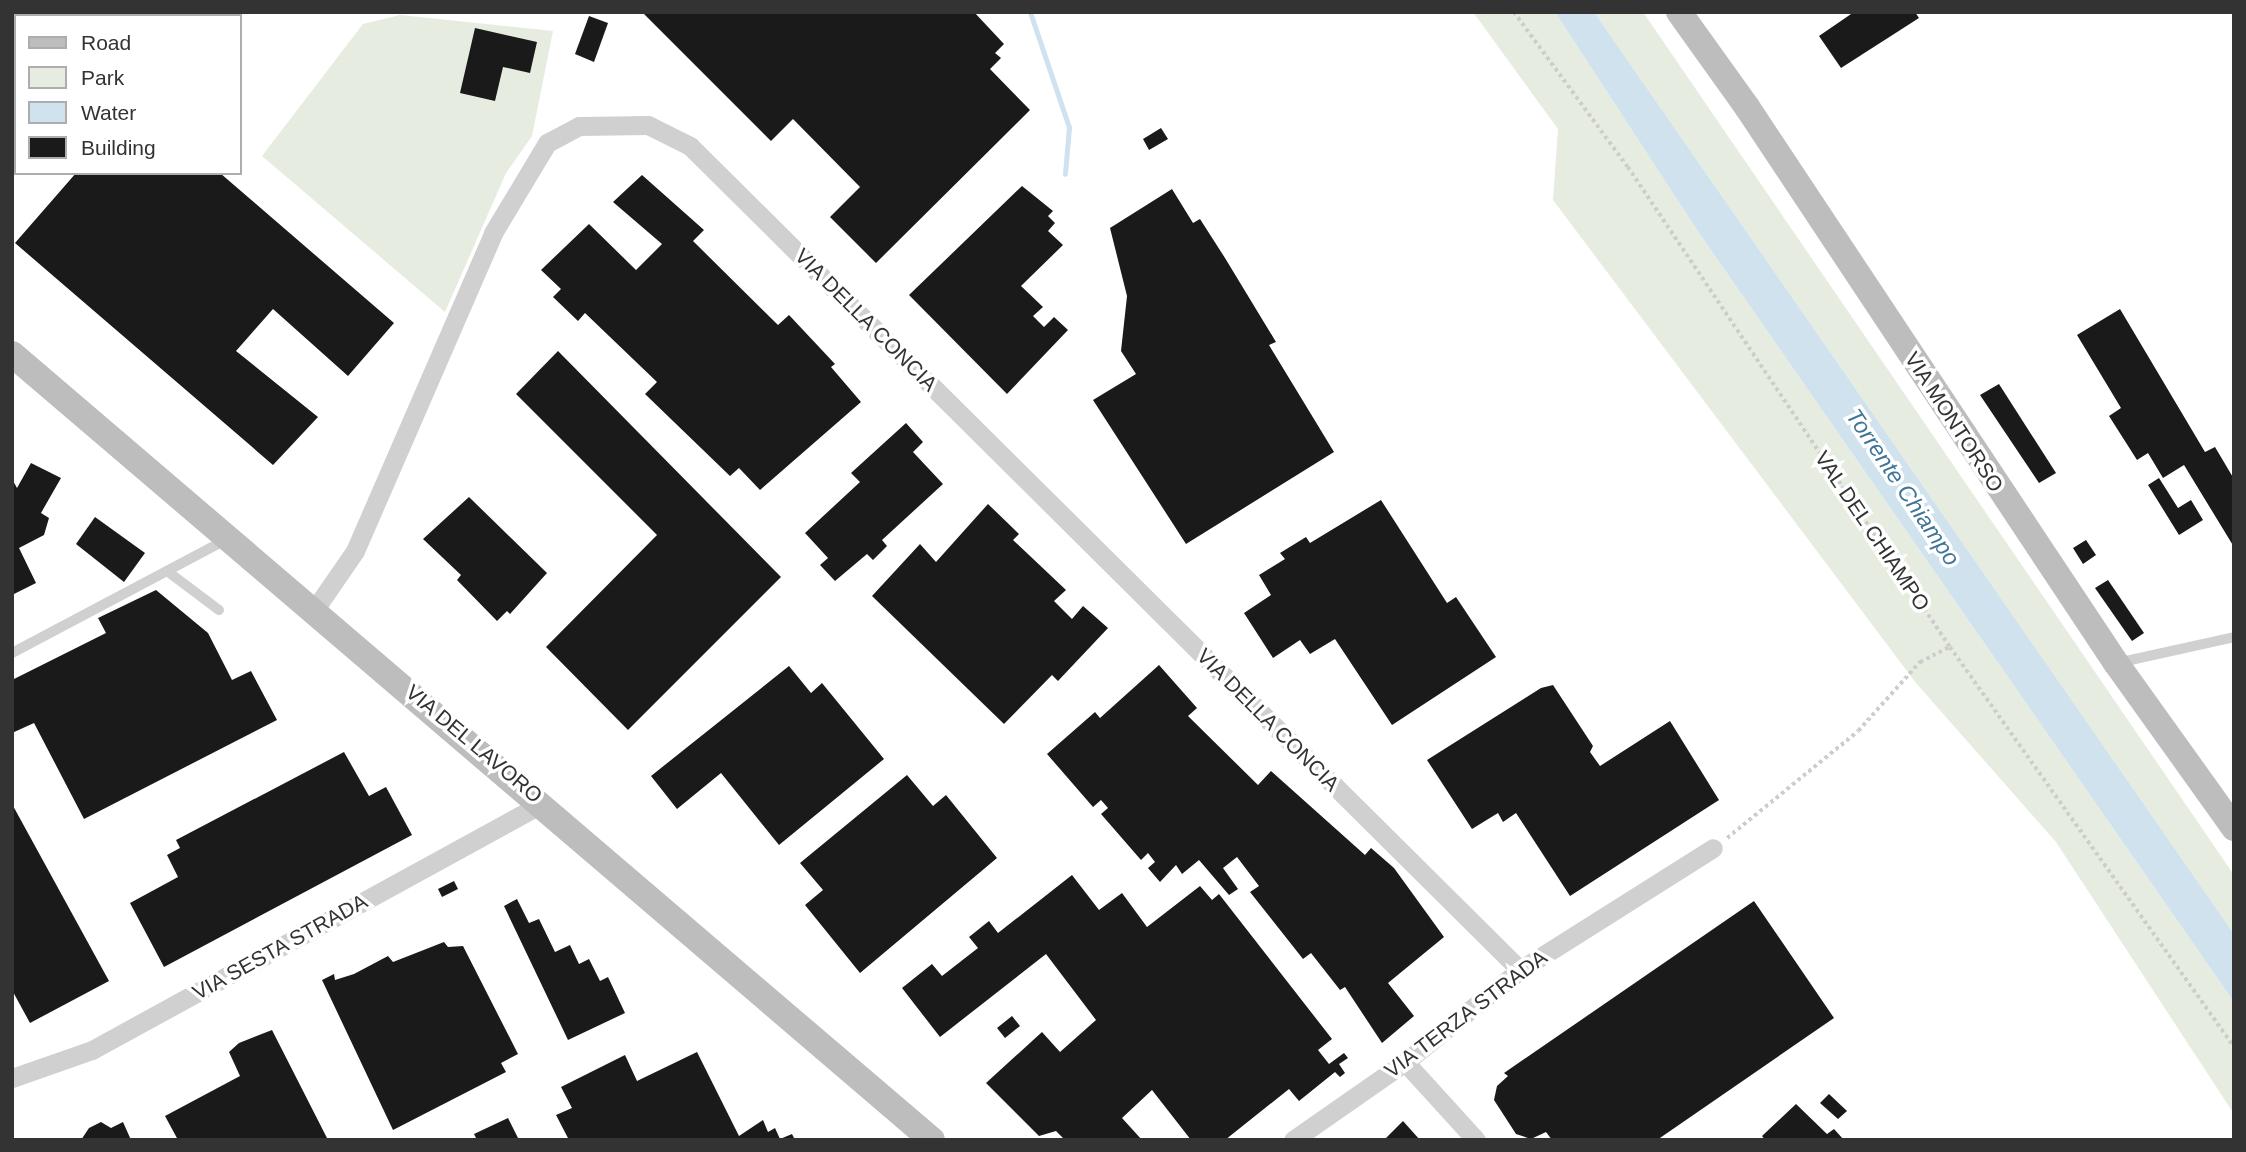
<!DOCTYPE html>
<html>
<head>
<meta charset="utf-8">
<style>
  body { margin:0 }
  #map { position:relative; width:2246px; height:1152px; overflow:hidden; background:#fff; font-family:Arial,sans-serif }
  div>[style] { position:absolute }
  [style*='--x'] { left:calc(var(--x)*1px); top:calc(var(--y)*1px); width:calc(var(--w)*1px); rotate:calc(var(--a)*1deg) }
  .green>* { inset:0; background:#e6ecdf }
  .water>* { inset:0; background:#cfe2ee }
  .stream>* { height:5px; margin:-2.5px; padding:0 2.5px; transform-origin:2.5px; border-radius:2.5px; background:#cfe2ee }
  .building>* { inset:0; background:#1a1a1a }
  .path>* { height:3.5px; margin-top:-1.75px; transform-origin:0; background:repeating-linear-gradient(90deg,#cdcdcd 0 3.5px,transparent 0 7px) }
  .lane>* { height:10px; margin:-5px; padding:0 5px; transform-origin:5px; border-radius:5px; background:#d0d0d0 }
  .street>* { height:19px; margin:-9.5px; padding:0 9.5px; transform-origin:9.5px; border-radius:9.5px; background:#d0d0d0 }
  .secondary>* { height:26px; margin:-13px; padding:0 13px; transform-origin:13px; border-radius:13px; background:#bdbdbd }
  span { translate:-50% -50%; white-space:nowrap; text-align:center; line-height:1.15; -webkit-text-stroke:7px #fff; paint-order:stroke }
  .street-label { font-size:21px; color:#333 }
  .water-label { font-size:23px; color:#3f7597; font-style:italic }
  .frame { position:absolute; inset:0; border:14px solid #333; pointer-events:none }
  .legend { position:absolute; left:14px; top:14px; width:228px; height:161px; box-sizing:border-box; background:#fff; border:2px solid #adadad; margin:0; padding:9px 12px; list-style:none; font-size:21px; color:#333 }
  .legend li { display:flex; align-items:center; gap:14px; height:35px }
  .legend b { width:35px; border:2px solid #adadad }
</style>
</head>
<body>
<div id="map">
  <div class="green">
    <div style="clip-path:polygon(1473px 12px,1555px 12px,1697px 230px,2234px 1002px,2234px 1114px,2056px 842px,1916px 683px,1553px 200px,1558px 129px)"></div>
    <div style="clip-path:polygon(1594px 12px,1643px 12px,2234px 875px,2234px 934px)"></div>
    <div style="clip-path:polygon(400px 15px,553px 31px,532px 136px,506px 173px,445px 312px,262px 156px,363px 24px)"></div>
  </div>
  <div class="water">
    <div style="clip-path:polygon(1555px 12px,1594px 12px,2234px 934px,2234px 1002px,1697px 230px)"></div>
  </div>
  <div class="stream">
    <div style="--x:1030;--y:12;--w:121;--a:71.3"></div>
    <div style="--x:1069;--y:127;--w:47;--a:94.9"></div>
  </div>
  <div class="building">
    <div style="clip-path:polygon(642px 12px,974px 12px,1004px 44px,995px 53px,1001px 58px,990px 69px,1030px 110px,876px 263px,830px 217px,860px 187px,793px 119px,771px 141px)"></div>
    <div style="clip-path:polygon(1854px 12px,1915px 12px,1919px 18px,1841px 68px,1819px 36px)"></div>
    <div style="clip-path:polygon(589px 16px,608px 23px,594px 62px,575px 54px)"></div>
    <div style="clip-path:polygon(475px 28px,537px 42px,530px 73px,503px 67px,495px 101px,460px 93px)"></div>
    <div style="clip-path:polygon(1161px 128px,1168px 139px,1149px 150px,1143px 139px)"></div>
    <div style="clip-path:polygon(76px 173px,220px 173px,394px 323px,348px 376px,273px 309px,236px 351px,318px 417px,273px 465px,15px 243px)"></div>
    <div style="clip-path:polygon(642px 175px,704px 230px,693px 241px,778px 325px,789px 315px,835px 364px,831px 367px,861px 402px,760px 490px,739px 468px,730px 476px,645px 394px,657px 382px,585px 313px,578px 321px,553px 297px,561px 289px,541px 270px,589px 224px,636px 270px,662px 244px,613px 202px)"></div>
    <div style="clip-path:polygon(1022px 186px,1053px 211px,1048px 216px,1055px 223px,1048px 231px,1063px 245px,1021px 286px,1043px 307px,1033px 316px,1044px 327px,1054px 317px,1068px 330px,1007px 394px,909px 295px)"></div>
    <div style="clip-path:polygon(1172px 189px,1193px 223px,1200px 219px,1225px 258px,1276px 342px,1269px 345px,1334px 452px,1186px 544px,1093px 400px,1136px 374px,1121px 351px,1127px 296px,1110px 228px)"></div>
    <div style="clip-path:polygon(2120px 309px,2205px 452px,2215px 447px,2234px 479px,2234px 547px,2184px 465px,2163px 478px,2148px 453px,2137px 460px,2109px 416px,2121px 408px,2077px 335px)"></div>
    <div style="clip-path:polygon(558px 351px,781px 577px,628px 730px,546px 647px,657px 535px,516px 394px)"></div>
    <div style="clip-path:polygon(1999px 384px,2056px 473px,2039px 483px,1980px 395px)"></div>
    <div style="clip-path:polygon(906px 423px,923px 442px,913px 452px,943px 484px,882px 540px,887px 546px,873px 560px,867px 554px,835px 581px,820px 565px,828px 558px,805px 533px,860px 482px,851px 473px)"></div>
    <div style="clip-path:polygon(31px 463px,61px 478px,41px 513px,49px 518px,44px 535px,19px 548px,36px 583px,12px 595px,12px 479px,17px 488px)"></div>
    <div style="clip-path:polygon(2159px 478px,2178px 508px,2191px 500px,2203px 520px,2179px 535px,2148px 485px)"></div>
    <div style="clip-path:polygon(469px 497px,547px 573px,510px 614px,507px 611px,497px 621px,457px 580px,461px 575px,423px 539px)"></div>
    <div style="clip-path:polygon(1381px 500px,1447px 603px,1456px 597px,1496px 657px,1392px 725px,1335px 639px,1310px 654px,1300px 640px,1273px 658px,1244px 613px,1271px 595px,1259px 575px,1285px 559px,1280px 553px,1306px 537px,1310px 543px)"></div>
    <div style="clip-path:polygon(988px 504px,1019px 534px,1013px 540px,1066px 590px,1054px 601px,1072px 619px,1083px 606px,1108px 628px,1058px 681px,1052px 675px,1004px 724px,872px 596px,920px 544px,936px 562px)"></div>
    <div style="clip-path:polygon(95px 517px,145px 553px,124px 582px,76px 544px)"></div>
    <div style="clip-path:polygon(2086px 540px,2096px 555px,2083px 564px,2073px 548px)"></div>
    <div style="clip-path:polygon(2108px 580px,2144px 633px,2132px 641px,2095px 588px)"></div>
    <div style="clip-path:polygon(156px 590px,208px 633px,232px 680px,251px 671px,277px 720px,84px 819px,34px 723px,12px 733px,12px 680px,106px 633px,98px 618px)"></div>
    <div style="clip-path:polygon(1159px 665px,1197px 708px,1188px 716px,1258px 785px,1271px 771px,1365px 855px,1371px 848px,1394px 868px,1444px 937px,1388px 983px,1414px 1016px,1382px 1043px,1345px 987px,1340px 990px,1311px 953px,1303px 959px,1250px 892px,1259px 886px,1237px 857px,1223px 868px,1238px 889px,1229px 895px,1199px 860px,1182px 874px,1176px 865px,1160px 882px,1148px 868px,1155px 862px,1148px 853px,1141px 860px,1101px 814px,1108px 808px,1101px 800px,1093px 807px,1047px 754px,1095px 712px,1100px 718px)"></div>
    <div style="clip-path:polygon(789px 666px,811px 693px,822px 683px,884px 759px,779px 845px,721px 773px,677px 809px,651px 776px)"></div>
    <div style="clip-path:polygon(1553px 685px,1593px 746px,1590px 752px,1600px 766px,1670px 721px,1719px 800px,1570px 896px,1516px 813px,1503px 822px,1498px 813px,1472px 829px,1427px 760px,1541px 688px)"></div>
    <div style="clip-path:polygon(344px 752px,369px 796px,386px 787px,412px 835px,164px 967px,130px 903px,178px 877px,167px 855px,180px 848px,176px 840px)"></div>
    <div style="clip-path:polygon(907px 775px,933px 806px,946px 795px,997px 858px,860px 973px,805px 905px,823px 890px,800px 863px)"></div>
    <div style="clip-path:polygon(12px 804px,109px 981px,30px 1023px,12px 990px)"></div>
    <div style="clip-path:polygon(1072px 875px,1099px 910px,1122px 893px,1147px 927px,1200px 886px,1212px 900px,1219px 894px,1332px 1039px,1318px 1050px,1329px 1064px,1344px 1053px,1348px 1058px,1339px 1064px,1345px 1073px,1340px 1077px,1335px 1072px,1299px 1101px,1289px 1089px,1225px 1140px,1191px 1140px,1152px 1090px,1122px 1118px,1142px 1140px,1065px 1140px,1056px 1131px,1039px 1136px,986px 1083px,1042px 1032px,1060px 1052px,1096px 1020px,1046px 954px,940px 1037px,902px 988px,932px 964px,942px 976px,978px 948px,969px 937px,989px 921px,998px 933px)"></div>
    <div style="clip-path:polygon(454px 881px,458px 889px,442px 897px,438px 889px)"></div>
    <div style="clip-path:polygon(517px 899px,529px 923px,539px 919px,555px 952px,570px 945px,579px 964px,589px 959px,600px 981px,608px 977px,625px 1013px,568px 1040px,504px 906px)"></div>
    <div style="clip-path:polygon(1754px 901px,1834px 1018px,1657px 1140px,1552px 1140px,1546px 1132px,1531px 1139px,1516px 1134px,1494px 1100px,1497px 1086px,1508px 1076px,1504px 1073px)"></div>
    <div style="clip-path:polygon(444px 942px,448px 947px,463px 946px,518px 1054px,501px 1063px,506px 1072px,393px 1130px,322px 980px,334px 974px,335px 980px,354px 974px,388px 956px,393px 962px)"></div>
    <div style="clip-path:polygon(1012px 1016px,1020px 1026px,1005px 1038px,997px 1028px)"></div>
    <div style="clip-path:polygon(272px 1030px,328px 1140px,178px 1140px,165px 1116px,240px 1076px,229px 1052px,239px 1043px)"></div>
    <div style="clip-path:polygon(697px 1052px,739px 1136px,763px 1120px,768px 1132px,775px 1128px,780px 1139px,792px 1134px,795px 1140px,569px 1140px,556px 1115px,572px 1108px,561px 1087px,625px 1055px,637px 1081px)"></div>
    <div style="clip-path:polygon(1829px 1094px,1847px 1111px,1838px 1119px,1820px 1103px)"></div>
    <div style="clip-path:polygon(1796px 1104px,1827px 1134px,1834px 1129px,1844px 1140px,1765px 1140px,1762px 1136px)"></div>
    <div style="clip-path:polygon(508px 1118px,519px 1140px,477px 1140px,474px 1134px)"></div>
    <div style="clip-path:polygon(1403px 1121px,1420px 1140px,1384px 1140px)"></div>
    <div style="clip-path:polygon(101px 1122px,111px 1128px,123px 1122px,131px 1140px,81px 1140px,89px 1128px)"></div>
  </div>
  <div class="path">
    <div style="--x:1514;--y:12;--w:192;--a:53.7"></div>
    <div style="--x:1628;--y:167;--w:578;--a:56.14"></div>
    <div style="--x:1950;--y:647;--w:490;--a:54.6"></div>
    <div style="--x:1727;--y:838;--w:169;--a:-39.2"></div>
    <div style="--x:1858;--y:731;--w:93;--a:-48.1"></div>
    <div style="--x:1920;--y:662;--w:34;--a:-27"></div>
  </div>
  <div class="lane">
    <div style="--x:167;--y:571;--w:65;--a:36.9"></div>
    <div style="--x:12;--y:653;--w:243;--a:-27.9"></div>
    <div style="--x:2117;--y:663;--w:120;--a:-12.5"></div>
  </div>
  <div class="street">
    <div style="--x:95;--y:16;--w:5;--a:-53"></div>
    <div style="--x:12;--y:109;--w:6;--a:-45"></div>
    <div style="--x:315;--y:609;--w:70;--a:-55.4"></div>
    <div style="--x:355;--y:551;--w:347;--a:-66.5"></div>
    <div style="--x:493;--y:233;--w:105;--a:-59"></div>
    <div style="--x:547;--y:143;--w:36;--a:-28"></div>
    <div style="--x:579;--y:126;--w:69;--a:-0.8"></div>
    <div style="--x:648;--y:125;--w:47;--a:26.6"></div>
    <div style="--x:690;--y:146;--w:1170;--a:44.79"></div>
    <div style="--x:1405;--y:1062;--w:105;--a:47.7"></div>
    <div style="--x:12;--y:1078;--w:85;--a:-19.3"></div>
    <div style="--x:92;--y:1050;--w:514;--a:-28.71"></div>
    <div style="--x:1293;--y:1140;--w:136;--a:-34.9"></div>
    <div style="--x:1405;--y:1062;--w:147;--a:-38.7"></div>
    <div style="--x:1520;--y:970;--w:228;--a:-32.3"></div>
  </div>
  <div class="secondary">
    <div style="--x:1679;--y:12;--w:117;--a:54.4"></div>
    <div style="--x:1747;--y:107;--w:667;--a:56.43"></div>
    <div style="--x:2116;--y:663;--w:203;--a:54.4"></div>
    <div style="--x:12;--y:354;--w:1210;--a:40.51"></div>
  </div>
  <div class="street-label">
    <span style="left:866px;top:320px;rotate:45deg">VIA DELLA CONCIA</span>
    <span style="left:1954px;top:422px;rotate:57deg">VIA MONTORSO</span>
    <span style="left:1872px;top:531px;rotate:56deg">VAL DEL CHIAMPO</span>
    <span style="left:1268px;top:720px;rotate:45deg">VIA DELLA CONCIA</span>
    <span style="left:474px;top:744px;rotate:40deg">VIA DEL LAVORO</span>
    <span style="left:280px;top:947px;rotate:-29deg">VIA SESTA STRADA</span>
    <span style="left:1466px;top:1014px;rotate:-37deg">VIA TERZA STRADA</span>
  </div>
  <div class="water-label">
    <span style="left:1903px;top:487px;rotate:56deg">Torrente Chiampo</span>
  </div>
  <div class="frame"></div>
  <ul class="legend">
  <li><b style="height:9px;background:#bdbdbd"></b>Road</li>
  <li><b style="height:19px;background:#e6ecdf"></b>Park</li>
  <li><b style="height:19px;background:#cfe2ee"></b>Water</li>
  <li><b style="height:19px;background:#1a1a1a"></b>Building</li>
  </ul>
</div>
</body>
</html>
